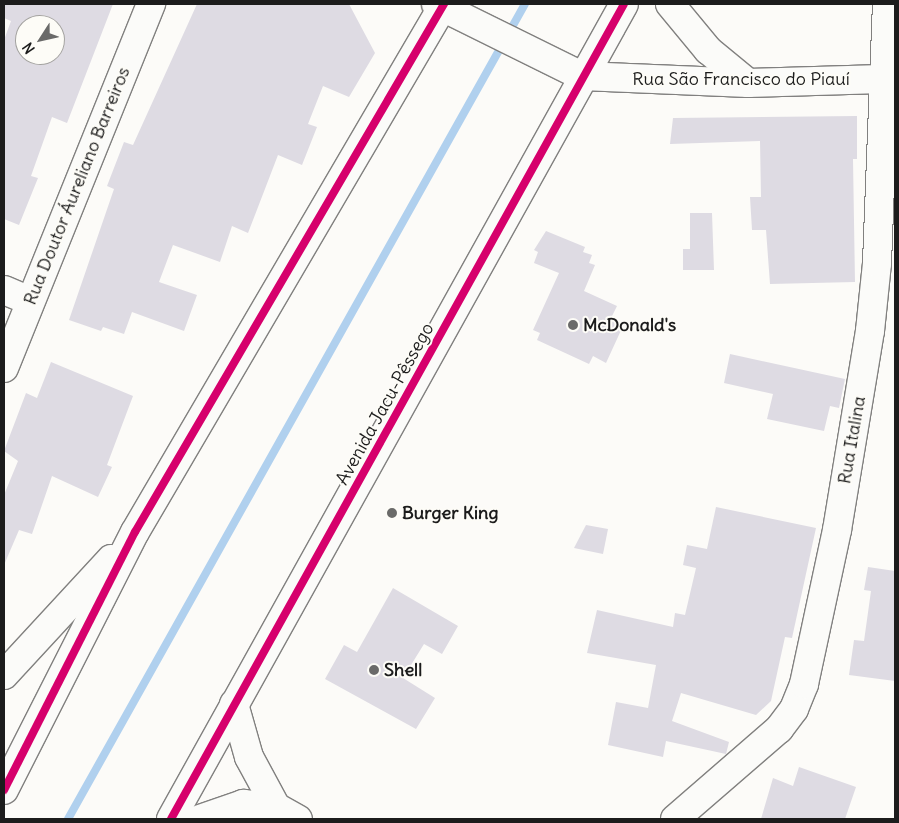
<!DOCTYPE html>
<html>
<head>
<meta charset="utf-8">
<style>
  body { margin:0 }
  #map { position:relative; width:899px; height:823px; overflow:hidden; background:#fcfbf8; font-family:Delius,sans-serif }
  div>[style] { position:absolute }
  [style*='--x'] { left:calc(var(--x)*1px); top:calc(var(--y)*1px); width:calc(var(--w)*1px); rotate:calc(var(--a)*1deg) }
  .stream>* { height:8px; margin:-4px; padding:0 4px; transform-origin:4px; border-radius:4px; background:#b0d0ee }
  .building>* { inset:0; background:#dedbe3 }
  .roads { filter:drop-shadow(1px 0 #81807f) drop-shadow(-1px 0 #81807f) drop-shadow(0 1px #81807f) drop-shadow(0 -1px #81807f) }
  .street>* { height:28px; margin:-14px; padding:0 14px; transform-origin:14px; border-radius:14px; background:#fbfbf9 }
  .highway>* { height:28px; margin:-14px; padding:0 14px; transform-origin:14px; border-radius:14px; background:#fbfbf9 }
  .cycleway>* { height:8px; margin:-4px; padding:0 4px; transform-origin:4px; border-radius:4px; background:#d6006c }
  .dots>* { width:14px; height:14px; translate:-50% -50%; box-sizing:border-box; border:2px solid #fdfcf7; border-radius:50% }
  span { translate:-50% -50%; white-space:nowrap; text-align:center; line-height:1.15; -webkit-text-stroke:4px #fdfcf7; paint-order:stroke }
  .street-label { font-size:18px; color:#1c1c1c }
  .poi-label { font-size:18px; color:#1c1c1c; font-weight:700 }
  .left { translate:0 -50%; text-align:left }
  .frame { position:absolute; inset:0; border:5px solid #1c1c1c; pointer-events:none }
  .north { position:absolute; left:15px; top:15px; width:50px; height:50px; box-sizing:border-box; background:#fdfcf7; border:1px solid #a3a29f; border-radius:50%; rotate:235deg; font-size:14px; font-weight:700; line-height:20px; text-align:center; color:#1c1c1c }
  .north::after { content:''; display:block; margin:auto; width:18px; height:22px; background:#6a6a69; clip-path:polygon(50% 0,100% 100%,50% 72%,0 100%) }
</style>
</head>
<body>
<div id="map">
  <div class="stream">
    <div style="--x:68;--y:819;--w:934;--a:-60.72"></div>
  </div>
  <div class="building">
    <div style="clip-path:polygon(evenodd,4px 4px,113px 4px,67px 123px,52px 117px,31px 176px,38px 178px,19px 225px,4px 219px,4px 40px,11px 21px,4px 18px,4px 4px,25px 25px,55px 25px,55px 55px,25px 55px,25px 25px)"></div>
    <div style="clip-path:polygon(197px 4px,349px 4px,375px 53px,349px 97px,323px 86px,308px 124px,317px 127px,302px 165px,278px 155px,248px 233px,232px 226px,220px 262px,173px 245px,159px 282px,197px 295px,184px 331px,132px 312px,124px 334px,103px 327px,101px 331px,69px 320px,114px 189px,107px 186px,124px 142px,133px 145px)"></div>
    <div style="clip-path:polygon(857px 116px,857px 159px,853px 159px,855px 282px,770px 284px,766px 230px,752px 230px,750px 197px,761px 197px,760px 141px,670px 144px,673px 118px)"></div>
    <div style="clip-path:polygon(690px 213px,712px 213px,714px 270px,683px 270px,683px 249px,690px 249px)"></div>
    <div style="clip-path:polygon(546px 231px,585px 247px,583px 252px,592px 255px,589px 263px,595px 265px,584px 291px,617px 306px,610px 320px,623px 326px,606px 363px,593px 356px,589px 364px,537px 340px,540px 333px,533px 330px,559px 273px,534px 263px,538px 252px,534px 250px)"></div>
    <div style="clip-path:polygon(730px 354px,845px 379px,839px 408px,830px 406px,824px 431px,767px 419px,773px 394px,724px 383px)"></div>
    <div style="clip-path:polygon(51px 362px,133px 396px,107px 465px,112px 467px,98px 497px,52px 476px,32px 534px,19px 530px,4px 565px,4px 495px,18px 461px,4px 451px,26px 393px,37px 398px)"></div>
    <div style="clip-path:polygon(716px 507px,816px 528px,792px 638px,785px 637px,771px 701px,756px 715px,681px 693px,672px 721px,729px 742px,726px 754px,666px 741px,663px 757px,608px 745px,616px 702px,648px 708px,656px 665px,587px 653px,597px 610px,673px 627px,675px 613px,685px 615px,696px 568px,683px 565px,687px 545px,707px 549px)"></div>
    <div style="clip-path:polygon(586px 525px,608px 529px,603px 554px,574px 548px)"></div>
    <div style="clip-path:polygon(868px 567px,895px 571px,895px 681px,849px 675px,854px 640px,864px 641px,871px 591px,864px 590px)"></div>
    <div style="clip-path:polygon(393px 588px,458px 626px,442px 654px,424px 644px,403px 678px,435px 698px,416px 729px,325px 679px,344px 645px,357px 652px)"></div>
    <div style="clip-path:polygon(799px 767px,856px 787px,845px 819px,761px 819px,773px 778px,793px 786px)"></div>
  </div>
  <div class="roads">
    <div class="street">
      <div style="--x:436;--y:4;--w:163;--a:26.3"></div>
      <div style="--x:582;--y:76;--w:166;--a:2.4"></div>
      <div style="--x:748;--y:83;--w:134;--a:-1.7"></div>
      <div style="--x:4;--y:290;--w:28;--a:23"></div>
      <div style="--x:4;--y:368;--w:393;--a:-68"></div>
      <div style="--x:234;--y:704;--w:55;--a:74.2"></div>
      <div style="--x:249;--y:757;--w:57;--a:61.6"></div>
      <div style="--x:200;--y:819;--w:46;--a:-19.2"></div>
      <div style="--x:243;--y:804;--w:33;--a:5"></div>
      <div style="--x:276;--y:807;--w:25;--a:29"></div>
      <div style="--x:675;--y:819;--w:138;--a:-40.9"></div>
      <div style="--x:779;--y:729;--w:25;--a:-53"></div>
      <div style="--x:794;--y:709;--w:27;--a:-68"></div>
      <div style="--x:804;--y:684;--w:157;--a:-77.9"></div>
      <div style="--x:837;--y:530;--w:202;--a:-80.6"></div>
      <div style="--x:870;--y:331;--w:68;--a:-84.1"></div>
      <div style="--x:877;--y:263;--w:259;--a:-87.8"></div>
    </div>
    <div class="highway">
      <div style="--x:670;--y:4;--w:60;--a:50.4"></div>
      <div style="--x:708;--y:50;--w:52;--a:39.5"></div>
      <div style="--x:4;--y:675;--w:158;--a:-47.3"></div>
      <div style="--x:4;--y:790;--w:289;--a:-63.1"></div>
      <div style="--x:135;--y:532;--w:612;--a:-59.66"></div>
      <div style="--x:171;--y:819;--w:932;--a:-60.93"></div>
    </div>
  </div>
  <div class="cycleway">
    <div style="--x:4;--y:790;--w:289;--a:-63.1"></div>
    <div style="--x:135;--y:532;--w:612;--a:-59.66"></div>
    <div style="--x:171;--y:819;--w:932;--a:-60.93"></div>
  </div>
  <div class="dots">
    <div style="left:573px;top:325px;background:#6a6a69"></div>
    <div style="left:392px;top:513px;background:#6a6a69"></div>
    <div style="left:374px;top:670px;background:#6a6a69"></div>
  </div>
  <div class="street-label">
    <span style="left:741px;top:79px">Rua São Francisco do Piauí</span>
    <span style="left:77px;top:186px;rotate:-68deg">Rua Doutor Áureliano Barreiros</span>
    <span style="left:385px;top:404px;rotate:-61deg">Avenida Jacu-Pêssego</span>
    <span style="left:852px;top:440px;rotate:-80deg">Rua Italina</span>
  </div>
  <div class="poi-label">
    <span class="left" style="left:583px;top:325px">McDonald's</span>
    <span class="left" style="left:402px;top:513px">Burger King</span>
    <span class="left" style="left:384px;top:670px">Shell</span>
  </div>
  <div class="frame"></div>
  <div class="north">N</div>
</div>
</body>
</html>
